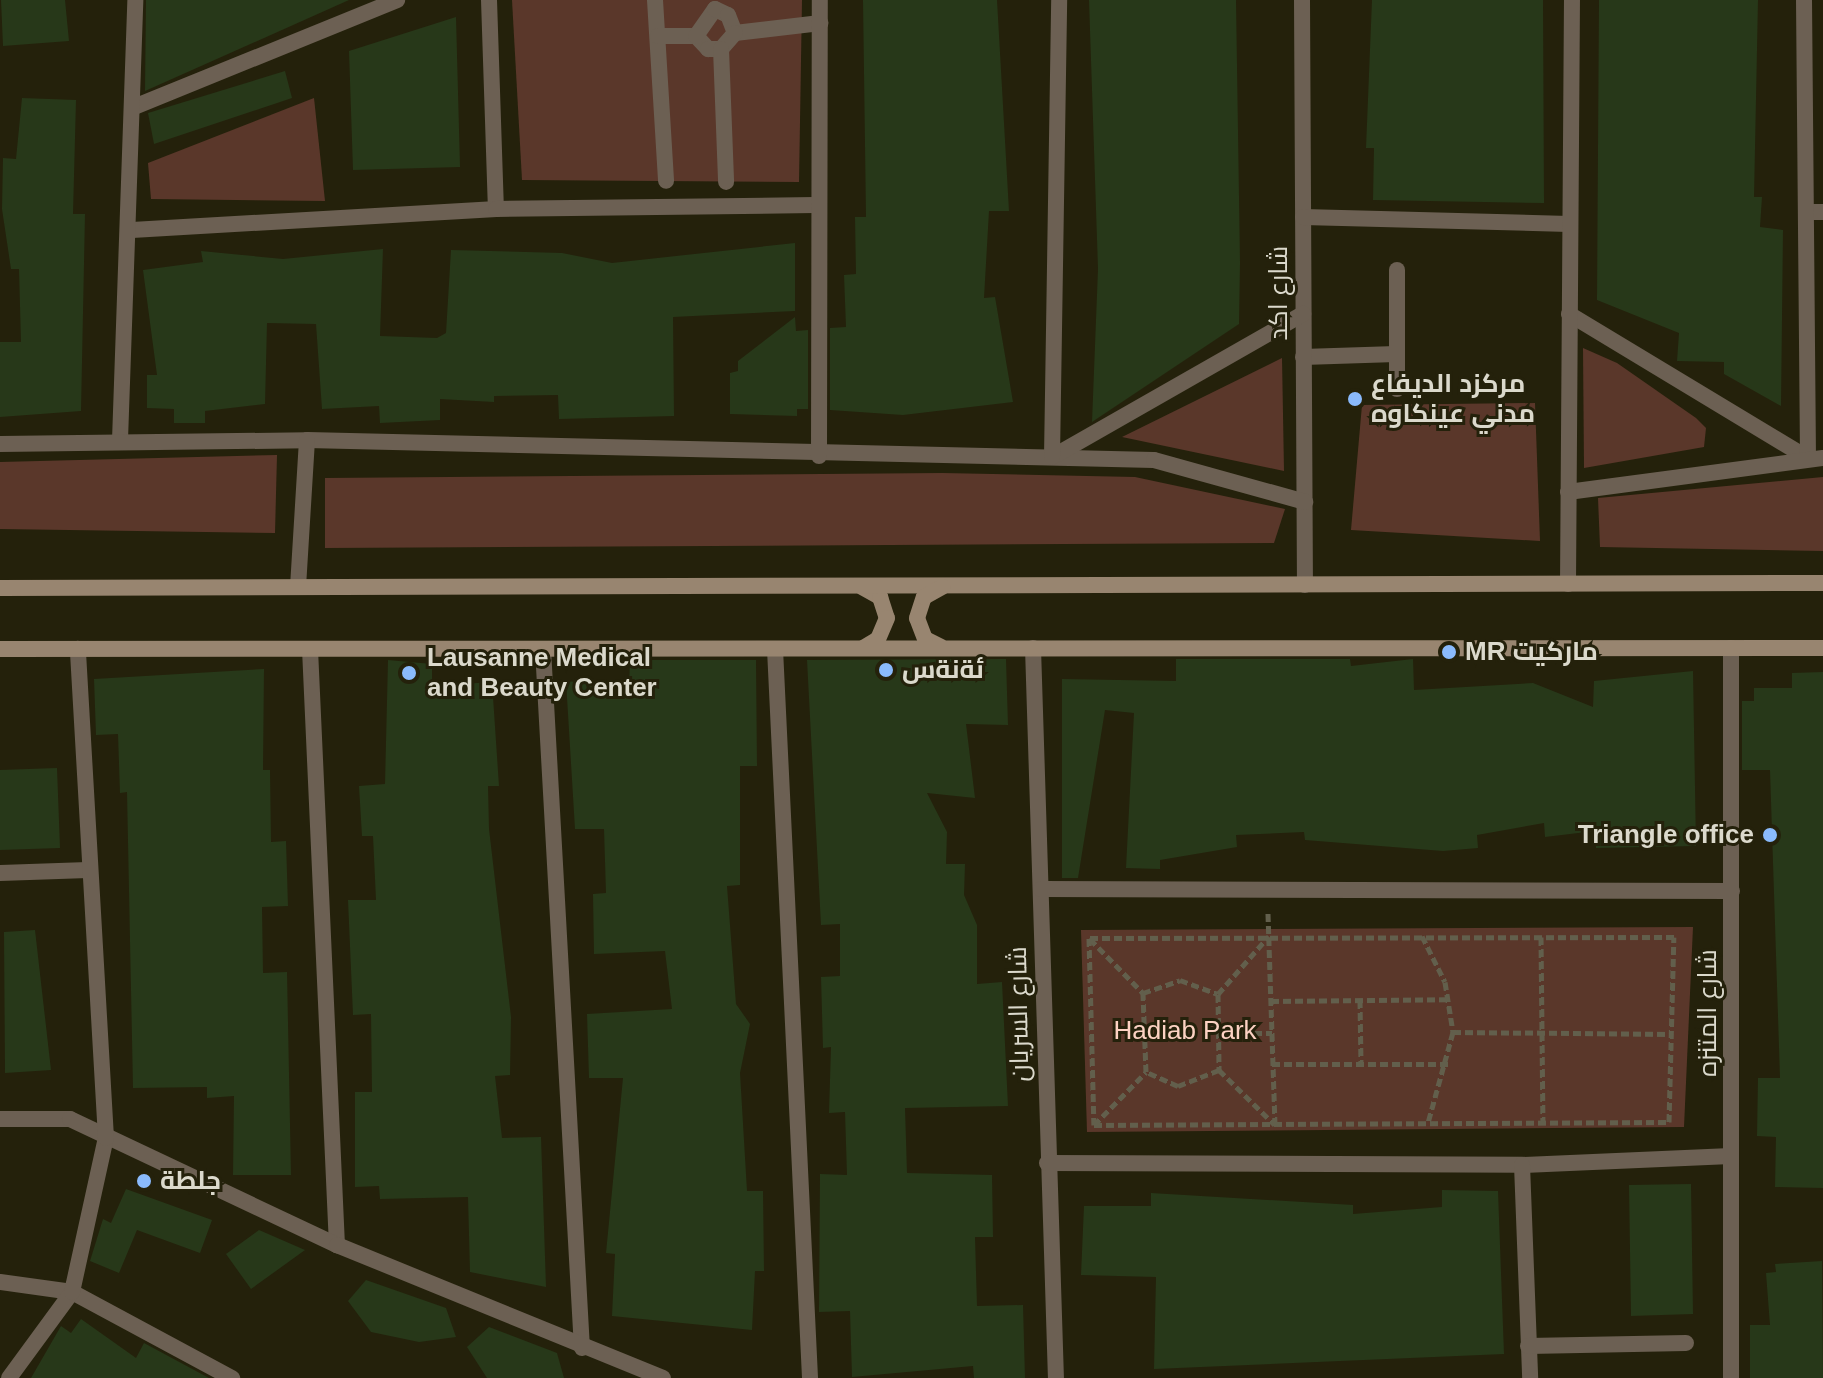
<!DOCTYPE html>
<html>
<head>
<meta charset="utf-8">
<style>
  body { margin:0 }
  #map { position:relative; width:1823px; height:1378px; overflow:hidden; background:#24210b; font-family:Arial,Cairo,sans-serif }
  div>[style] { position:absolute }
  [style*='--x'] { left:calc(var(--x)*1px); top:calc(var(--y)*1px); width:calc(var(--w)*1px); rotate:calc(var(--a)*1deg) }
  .green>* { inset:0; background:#5a372a }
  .building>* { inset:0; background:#273819 }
  .path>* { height:5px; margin-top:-2.5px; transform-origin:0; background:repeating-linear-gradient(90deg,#625f4c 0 8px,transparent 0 12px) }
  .lane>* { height:16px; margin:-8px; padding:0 8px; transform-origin:8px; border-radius:8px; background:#6c6053 }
  .street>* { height:16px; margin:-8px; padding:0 8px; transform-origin:8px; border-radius:8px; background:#6c6053 }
  .secondary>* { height:16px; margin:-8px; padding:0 8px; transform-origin:8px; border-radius:8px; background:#988570 }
  .dots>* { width:22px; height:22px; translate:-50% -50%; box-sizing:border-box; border:4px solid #24210b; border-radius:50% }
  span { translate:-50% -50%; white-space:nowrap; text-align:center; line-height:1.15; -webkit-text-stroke:6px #24210b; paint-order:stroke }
  .street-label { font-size:26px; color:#dbd9cc }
  .poi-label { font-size:26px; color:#dbd9cc; font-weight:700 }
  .left { translate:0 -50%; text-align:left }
  .right { translate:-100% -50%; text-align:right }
  .park-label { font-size:26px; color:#fcd2c3 }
</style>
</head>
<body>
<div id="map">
  <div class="green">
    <div style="clip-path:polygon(512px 0,802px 0,799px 182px,522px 180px)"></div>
    <div style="clip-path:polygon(314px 98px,325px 201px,151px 199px,148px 163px)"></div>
    <div style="clip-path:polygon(1583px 348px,1617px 363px,1696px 418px,1706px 428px,1704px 447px,1584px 468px)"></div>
    <div style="clip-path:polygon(1282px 358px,1284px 471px,1122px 437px)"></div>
    <div style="clip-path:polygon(1535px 403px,1540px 541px,1351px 530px,1362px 405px)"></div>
    <div style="clip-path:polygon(277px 455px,275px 533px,0 529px,0 462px)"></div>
    <div style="clip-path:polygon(942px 473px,1135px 477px,1285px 509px,1274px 543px,325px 548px,325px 478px)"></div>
    <div style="clip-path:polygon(1823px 477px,1823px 551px,1600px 547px,1598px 498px)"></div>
    <div style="clip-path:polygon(1693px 927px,1684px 1127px,1087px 1132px,1081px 930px)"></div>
  </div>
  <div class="building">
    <div style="clip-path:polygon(1px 0,65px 0,69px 41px,3px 46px)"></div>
    <div style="clip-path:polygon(146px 0,349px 0,145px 91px)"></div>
    <div style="clip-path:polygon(863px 0,997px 0,1009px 211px,989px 211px,984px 298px,995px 297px,1013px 402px,903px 415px,830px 410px,830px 328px,846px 327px,844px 275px,856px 274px,855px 217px,866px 217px)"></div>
    <div style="clip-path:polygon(1089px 0,1236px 0,1240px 263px,1239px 324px,1092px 422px,1098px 269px)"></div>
    <div style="clip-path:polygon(1372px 0,1543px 0,1544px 203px,1373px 200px,1374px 148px,1366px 148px)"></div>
    <div style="clip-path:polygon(1599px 0,1758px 0,1754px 197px,1762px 197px,1760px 227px,1783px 230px,1781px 406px,1724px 374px,1724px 362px,1677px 361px,1679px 333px,1597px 300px)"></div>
    <div style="clip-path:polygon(456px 17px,460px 167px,353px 170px,349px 51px)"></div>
    <div style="clip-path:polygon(285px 71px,292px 98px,154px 144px,148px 113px)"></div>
    <div style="clip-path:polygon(22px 98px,76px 100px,73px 214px,85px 214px,81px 411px,0 417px,0 342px,21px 342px,19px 269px,11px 269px,2px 209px,3px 158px,16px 159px)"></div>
    <div style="clip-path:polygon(795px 243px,795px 311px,673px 317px,674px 416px,559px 419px,558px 395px,494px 396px,494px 402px,440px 399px,440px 420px,380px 423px,379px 406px,322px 409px,316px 324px,267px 323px,265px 404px,205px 411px,205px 423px,174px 423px,174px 409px,147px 408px,147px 375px,157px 375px,143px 270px,203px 262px,201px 251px,283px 259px,383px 249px,380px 336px,437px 338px,446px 333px,451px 250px,562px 253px,612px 263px)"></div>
    <div style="clip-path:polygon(795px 317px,796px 331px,808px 330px,808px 409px,797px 409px,797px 416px,730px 414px,730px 373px,738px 371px,738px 361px)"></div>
    <div style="clip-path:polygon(1006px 659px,1008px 725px,966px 724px,975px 798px,927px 793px,947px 832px,946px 864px,965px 864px,964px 895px,977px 925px,977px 984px,1002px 982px,1008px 1106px,905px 1108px,907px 1173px,992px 1175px,993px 1237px,975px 1237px,977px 1306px,1023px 1305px,1025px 1378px,974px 1378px,973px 1366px,852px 1377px,850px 1311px,819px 1312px,820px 1174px,847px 1175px,845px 1112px,829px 1113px,831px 1047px,823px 1048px,821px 977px,840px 976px,840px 924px,821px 925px,807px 660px)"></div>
    <div style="clip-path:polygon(1176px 659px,1350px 659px,1351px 666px,1413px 659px,1414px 690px,1533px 683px,1593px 707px,1594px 681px,1693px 671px,1696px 846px,1596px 848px,1595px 831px,1545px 837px,1544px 823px,1477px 835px,1478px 848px,1443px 851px,1305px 840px,1304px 832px,1236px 835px,1237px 847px,1160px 860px,1160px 869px,1126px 868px,1134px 713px,1105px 710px,1078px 878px,1062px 878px,1062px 679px,1176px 681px)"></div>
    <div style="clip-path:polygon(388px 660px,432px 664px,432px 686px,492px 682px,499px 786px,488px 786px,489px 829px,511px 1017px,510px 1075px,495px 1076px,502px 1138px,541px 1137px,546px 1287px,470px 1272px,468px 1197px,380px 1199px,379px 1186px,355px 1187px,355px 1092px,372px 1092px,371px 1014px,353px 1015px,348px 900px,376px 900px,373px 836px,362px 836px,359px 786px,385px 784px)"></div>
    <div style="clip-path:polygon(630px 660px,756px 660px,757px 766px,740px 766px,740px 885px,727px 886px,736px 1004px,750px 1024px,740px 1073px,747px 1191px,763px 1191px,764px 1271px,755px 1271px,752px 1330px,612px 1316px,615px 1254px,606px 1253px,623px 1078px,589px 1078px,587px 1014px,672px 1009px,665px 951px,594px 954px,593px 894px,606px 893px,604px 829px,575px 829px,566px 681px,629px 687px)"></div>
    <div style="clip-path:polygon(264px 669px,263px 770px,270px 770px,271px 842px,286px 841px,288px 906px,262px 907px,263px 973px,287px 972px,291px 1175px,233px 1175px,234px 1096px,207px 1098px,207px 1087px,133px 1088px,127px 792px,120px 793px,118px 734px,96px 735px,94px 679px)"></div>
    <div style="clip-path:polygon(1823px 672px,1823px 1188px,1775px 1187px,1776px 1137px,1757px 1136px,1758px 1078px,1780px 1078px,1770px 770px,1742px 770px,1742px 701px,1754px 701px,1754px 688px,1792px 688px,1792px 673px)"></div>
    <div style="clip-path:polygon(57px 768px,60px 848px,0 850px,0 770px)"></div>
    <div style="clip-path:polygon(35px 930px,51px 1070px,5px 1073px,4px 932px)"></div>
    <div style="clip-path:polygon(1691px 1184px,1693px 1314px,1631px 1316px,1629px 1185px)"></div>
    <div style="clip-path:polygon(126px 1189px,212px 1220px,200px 1253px,137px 1230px,119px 1273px,90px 1261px,103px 1219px,111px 1223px)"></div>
    <div style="clip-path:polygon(1442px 1190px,1498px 1191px,1504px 1354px,1154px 1369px,1156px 1277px,1081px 1275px,1084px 1206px,1151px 1206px,1151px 1193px,1353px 1205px,1353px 1214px,1442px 1207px)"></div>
    <div style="clip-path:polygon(259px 1230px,305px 1250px,251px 1289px,226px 1254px)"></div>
    <div style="clip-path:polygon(1822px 1261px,1823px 1378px,1750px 1378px,1750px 1325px,1770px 1325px,1766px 1273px,1776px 1272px,1775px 1264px)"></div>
    <div style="clip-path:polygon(366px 1280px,446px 1308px,456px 1337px,419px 1342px,371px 1332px,348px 1301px)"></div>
    <div style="clip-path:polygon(81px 1319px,136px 1358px,144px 1343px,209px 1378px,31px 1378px,61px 1326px,71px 1333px)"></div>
    <div style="clip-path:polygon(489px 1327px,557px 1353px,564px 1378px,487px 1378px,467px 1347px)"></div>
  </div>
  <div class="path">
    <div style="--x:1422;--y:936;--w:51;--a:63.4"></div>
    <div style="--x:1445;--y:982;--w:51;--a:80.9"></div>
    <div style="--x:1453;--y:1032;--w:94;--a:105.4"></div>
    <div style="--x:1541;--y:937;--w:185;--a:89.4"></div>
    <div style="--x:1090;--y:939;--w:76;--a:45.5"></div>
    <div style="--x:1218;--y:994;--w:77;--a:-48.7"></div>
    <div style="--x:1360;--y:1000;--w:64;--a:89.1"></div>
    <div style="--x:1271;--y:1001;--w:178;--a:-0.6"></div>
    <div style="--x:1453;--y:1032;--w:218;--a:0.5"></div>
    <div style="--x:1218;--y:1033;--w:54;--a:0"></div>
    <div style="--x:1272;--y:1064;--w:176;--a:0"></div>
    <div style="--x:1219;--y:1070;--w:78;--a:44.5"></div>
    <div style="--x:1275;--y:1125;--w:213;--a:-91.9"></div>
    <div style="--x:1094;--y:1125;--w:575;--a:-0.3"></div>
    <div style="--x:1669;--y:1122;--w:185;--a:-88.5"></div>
    <div style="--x:1674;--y:937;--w:585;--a:179.9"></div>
    <div style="--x:1089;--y:938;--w:187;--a:88.5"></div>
    <div style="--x:1094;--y:1125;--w:74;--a:-45.5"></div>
    <div style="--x:1146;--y:1072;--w:79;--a:-92.2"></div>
    <div style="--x:1143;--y:993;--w:39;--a:-19"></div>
    <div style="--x:1180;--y:980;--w:40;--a:20.2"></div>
    <div style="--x:1218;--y:994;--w:76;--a:89.2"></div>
    <div style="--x:1219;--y:1070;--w:44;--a:158.7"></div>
    <div style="--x:1178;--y:1086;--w:35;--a:-156"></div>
  </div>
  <div class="lane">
    <div style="--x:1303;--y:357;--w:93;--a:-1.8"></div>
    <div style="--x:1397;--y:389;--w:119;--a:-90"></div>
    <div style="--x:0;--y:1282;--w:73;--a:7.9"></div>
  </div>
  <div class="street">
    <div style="--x:489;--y:0;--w:209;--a:88.1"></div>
    <div style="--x:655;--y:0;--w:181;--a:86.5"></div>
    <div style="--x:1302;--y:0;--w:585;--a:89.71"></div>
    <div style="--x:735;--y:33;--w:86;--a:-6.7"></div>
    <div style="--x:658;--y:36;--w:38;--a:0"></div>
    <div style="--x:696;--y:36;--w:18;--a:47"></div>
    <div style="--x:708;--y:49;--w:13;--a:0"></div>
    <div style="--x:696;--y:36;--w:33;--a:-55"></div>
    <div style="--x:715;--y:9;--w:14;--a:25"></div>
    <div style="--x:728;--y:15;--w:19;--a:69"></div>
    <div style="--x:735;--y:33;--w:21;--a:131"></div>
    <div style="--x:721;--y:49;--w:133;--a:87.8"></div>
    <div style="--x:134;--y:107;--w:284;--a:-22.1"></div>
    <div style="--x:1806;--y:212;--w:17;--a:0"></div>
    <div style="--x:1303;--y:217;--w:266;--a:1.5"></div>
    <div style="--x:132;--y:230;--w:365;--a:-3.3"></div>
    <div style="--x:496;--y:209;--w:319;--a:-0.7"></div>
    <div style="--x:1569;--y:314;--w:279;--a:31.1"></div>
    <div style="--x:1808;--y:458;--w:458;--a:-90.5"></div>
    <div style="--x:120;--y:440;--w:440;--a:-88"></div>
    <div style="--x:0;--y:444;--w:307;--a:-0.7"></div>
    <div style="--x:307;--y:440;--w:847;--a:1.35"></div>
    <div style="--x:1154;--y:460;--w:157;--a:15.5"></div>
    <div style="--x:819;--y:456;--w:456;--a:-89.9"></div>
    <div style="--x:1054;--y:456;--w:287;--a:-29.7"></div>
    <div style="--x:1052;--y:457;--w:457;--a:-89.1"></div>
    <div style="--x:1568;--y:492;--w:257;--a:-7.6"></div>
    <div style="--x:1568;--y:584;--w:584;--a:-89.61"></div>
    <div style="--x:298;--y:587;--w:147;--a:-86.5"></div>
    <div style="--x:1033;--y:648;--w:730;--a:88.2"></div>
    <div style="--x:310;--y:649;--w:597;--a:87.41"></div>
    <div style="--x:543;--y:649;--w:700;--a:86.81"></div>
    <div style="--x:775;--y:649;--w:730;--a:87.25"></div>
    <div style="--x:0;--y:873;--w:88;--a:-2"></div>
    <div style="--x:1041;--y:889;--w:691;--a:0.17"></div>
    <div style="--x:0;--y:1119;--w:70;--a:0"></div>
    <div style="--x:70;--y:1119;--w:295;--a:25.3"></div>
    <div style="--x:337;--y:1245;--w:352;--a:22.2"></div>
    <div style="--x:1047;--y:1163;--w:475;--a:0.2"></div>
    <div style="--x:1522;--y:1165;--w:209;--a:-2.5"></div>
    <div style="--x:1522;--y:1165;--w:213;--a:87.8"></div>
    <div style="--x:72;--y:1292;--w:182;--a:28.3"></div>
    <div style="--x:1528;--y:1346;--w:158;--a:-1.1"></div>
    <div style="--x:9;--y:1378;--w:107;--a:-53.8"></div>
    <div style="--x:72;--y:1292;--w:158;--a:-77.6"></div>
    <div style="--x:106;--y:1138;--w:490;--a:-93.3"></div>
    <div style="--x:1731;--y:1378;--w:730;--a:-90"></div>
  </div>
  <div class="secondary">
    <div style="--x:862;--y:587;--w:21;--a:29"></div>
    <div style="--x:880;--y:597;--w:22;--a:72"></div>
    <div style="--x:887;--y:618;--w:23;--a:113"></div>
    <div style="--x:878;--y:639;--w:17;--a:149"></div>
    <div style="--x:0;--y:588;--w:1823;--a:-0.16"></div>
    <div style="--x:941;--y:647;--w:18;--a:-153"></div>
    <div style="--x:925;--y:639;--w:22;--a:-111"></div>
    <div style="--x:917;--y:618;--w:22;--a:-72"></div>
    <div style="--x:924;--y:597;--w:21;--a:-29"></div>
    <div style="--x:0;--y:649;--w:1823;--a:-0.03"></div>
  </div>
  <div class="dots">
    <div style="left:1355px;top:399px;background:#8abafc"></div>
    <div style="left:1449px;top:652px;background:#8abafc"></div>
    <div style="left:886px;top:670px;background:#8abafc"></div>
    <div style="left:409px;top:673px;background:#8abafc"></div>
    <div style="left:1770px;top:835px;background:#8abafc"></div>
    <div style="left:144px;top:1181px;background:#8abafc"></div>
  </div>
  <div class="street-label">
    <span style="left:1279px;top:293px;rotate:-90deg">شارع اكد</span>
    <span style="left:1708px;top:1013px;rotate:-90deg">شارع المتنزه</span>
    <span style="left:1019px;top:1014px;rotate:-91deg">شارع السريان</span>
  </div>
  <div class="poi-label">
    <span class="left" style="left:1371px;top:399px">مرکزد الدیفاع<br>مدني عينكاوه</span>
    <span class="left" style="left:1465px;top:652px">MR ماركيت</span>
    <span class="left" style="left:427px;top:673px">Lausanne Medical<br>and Beauty Center</span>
    <span class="left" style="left:902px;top:670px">ئةنةس</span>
    <span class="right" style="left:1754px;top:835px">Triangle office</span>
    <span class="left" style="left:160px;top:1181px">جلطة</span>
  </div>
  <div class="park-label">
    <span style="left:1185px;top:1031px">Hadiab Park</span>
  </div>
</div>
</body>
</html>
